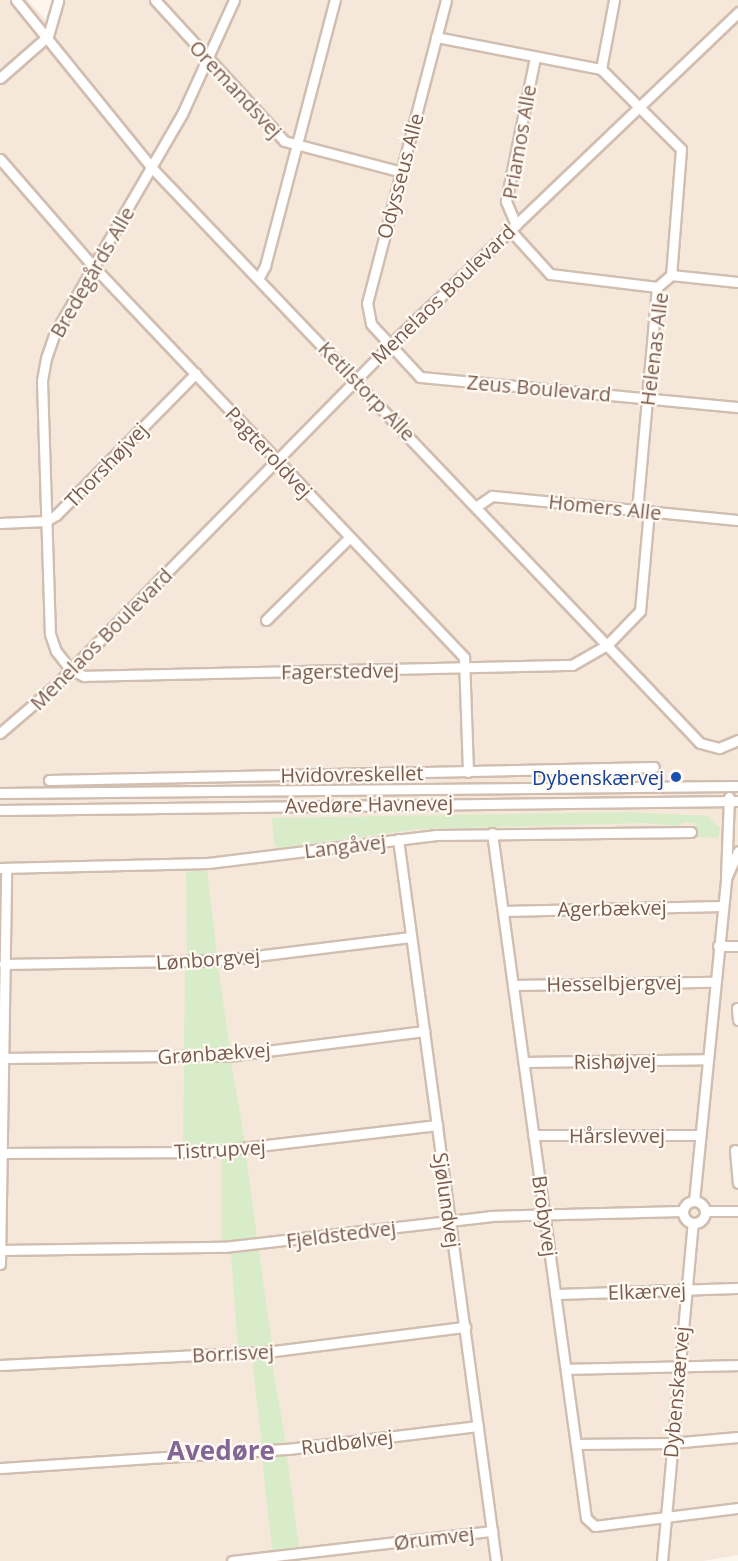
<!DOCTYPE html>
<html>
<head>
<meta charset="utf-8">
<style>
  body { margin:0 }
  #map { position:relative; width:738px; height:1561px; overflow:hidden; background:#fdf6ec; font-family:"Open Sans",sans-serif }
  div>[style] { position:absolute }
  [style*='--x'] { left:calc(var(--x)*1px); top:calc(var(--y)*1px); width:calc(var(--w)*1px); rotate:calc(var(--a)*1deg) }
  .residential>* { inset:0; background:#f5e8da }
  .green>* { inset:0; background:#d8ecc9 }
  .roads { filter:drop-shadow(2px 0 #d1beb0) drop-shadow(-2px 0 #d1beb0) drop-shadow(0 2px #d1beb0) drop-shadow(0 -2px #d1beb0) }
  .minor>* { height:9px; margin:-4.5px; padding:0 4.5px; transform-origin:4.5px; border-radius:4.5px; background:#fff }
  .minor>.ring { margin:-4.5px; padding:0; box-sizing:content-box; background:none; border:9px solid #fff; border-radius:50% }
  .dots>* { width:16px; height:16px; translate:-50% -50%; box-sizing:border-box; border:3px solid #fffaf3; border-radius:50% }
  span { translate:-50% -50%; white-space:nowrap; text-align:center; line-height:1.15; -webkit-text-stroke:4.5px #fffaf3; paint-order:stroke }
  .street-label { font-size:20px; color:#7a5c4d }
  .transit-label { font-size:20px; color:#164399 }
  .right { translate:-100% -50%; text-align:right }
  .district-label { font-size:26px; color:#846695; font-weight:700 }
</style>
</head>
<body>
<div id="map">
  <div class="residential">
    <div style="clip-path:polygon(0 0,28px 0,49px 24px,55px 0,738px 0,738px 1555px,703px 1561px,0 1561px)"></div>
  </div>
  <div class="green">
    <div style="clip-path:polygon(628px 812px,708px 816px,720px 828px,718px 838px,696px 837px,696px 824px,684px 822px,678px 826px,644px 823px,420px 829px,278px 848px,274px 844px,272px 818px)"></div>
    <div style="clip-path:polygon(207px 870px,217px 955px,187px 957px,186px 872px)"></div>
    <div style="clip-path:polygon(218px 966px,230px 1049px,184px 1050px,185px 968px)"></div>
    <div style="clip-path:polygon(231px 1060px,245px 1143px,183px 1147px,184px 1061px)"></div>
    <div style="clip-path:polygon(246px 1154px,257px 1238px,221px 1241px,221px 1157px)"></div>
    <div style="clip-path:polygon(259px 1251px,272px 1345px,238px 1349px,231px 1253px)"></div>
    <div style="clip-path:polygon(271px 1357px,286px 1444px,262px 1446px,252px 1359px)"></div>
    <div style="clip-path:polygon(287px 1456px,299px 1547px,272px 1550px,262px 1458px)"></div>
  </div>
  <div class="roads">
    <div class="minor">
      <div style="--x:16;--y:0;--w:216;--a:51"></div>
      <div style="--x:152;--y:168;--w:794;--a:46.38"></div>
      <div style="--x:700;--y:743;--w:20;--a:15"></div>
      <div style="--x:719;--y:748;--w:21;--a:-23"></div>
      <div style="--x:155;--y:0;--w:191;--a:47.5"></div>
      <div style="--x:284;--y:141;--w:122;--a:14.7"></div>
      <div style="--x:234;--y:0;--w:125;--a:114.5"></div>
      <div style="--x:182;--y:114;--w:255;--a:120.1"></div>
      <div style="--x:54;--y:335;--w:24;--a:109"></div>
      <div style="--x:46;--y:358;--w:23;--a:100"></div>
      <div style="--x:42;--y:381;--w:253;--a:88.2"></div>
      <div style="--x:50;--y:634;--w:18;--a:71"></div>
      <div style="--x:56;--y:651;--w:23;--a:52"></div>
      <div style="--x:70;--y:669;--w:16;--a:27"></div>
      <div style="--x:84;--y:676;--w:488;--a:-1.3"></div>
      <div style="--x:572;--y:665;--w:40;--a:-29.7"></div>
      <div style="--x:607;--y:645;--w:47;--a:-45.9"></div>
      <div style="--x:640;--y:611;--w:100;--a:-84.9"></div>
      <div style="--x:446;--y:0;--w:313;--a:104.6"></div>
      <div style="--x:367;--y:303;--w:21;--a:79"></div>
      <div style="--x:371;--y:324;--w:72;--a:47.2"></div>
      <div style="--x:420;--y:377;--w:319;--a:5.4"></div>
      <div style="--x:436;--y:37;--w:168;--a:11"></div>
      <div style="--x:601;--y:69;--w:113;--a:45"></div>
      <div style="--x:681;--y:149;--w:126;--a:94.5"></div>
      <div style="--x:671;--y:275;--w:18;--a:139"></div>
      <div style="--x:657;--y:287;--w:224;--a:95.1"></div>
      <div style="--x:601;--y:69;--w:70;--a:-79.3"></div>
      <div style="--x:0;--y:78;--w:64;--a:-41.2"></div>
      <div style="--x:48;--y:36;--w:37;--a:-74"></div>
      <div style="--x:0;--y:159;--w:143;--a:49"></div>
      <div style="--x:94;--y:267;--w:538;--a:46.51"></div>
      <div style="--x:464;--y:657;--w:115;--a:88"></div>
      <div style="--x:516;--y:225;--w:26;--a:-113"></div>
      <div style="--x:506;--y:201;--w:147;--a:-78.6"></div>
      <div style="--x:511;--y:231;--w:58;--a:47.8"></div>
      <div style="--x:550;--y:274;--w:108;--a:6.9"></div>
      <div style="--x:671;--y:275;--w:67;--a:6"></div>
      <div style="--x:259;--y:277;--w:13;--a:-61"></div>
      <div style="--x:265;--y:266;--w:275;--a:-75.3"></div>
      <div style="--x:477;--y:506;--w:18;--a:-34"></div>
      <div style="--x:492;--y:496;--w:247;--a:5.6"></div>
      <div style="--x:0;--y:523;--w:46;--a:-2.5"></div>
      <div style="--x:46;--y:521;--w:12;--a:-31"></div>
      <div style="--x:56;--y:515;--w:199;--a:-45.4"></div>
      <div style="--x:266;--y:620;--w:118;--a:-44.7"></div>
      <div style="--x:0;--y:733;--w:74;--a:-40.6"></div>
      <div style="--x:56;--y:685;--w:477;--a:-45.5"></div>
      <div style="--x:390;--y:345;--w:482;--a:-43.7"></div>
      <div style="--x:49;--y:780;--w:605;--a:-1.23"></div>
      <div style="--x:0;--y:793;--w:738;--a:-0.54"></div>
      <div style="--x:0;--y:810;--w:738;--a:-0.7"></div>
      <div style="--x:492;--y:833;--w:691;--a:82.19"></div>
      <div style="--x:586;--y:1518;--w:12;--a:42"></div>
      <div style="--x:595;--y:1526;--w:144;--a:-7.2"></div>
      <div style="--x:398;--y:839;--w:729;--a:82.27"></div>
      <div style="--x:0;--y:868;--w:208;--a:-1.4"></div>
      <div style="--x:208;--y:863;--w:230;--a:-7"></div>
      <div style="--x:436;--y:835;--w:255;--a:-0.7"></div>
      <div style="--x:727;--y:876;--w:27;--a:-66"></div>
      <div style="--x:503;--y:911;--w:219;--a:-1.3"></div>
      <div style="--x:718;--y:946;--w:20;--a:0"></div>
      <div style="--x:4;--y:964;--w:219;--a:-1"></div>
      <div style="--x:223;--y:960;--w:189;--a:-7"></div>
      <div style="--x:513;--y:985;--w:202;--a:-0.9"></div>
      <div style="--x:737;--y:1008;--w:12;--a:85"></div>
      <div style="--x:3;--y:1058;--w:232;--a:-0.7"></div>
      <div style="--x:235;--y:1055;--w:191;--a:-7.2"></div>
      <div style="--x:524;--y:1062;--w:183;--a:-0.9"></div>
      <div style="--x:533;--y:1135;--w:167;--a:0"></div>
      <div style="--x:735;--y:1150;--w:33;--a:85"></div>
      <div style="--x:1;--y:1153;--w:206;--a:-0.3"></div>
      <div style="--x:207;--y:1152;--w:232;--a:-6.7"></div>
      <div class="ring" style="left:683px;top:1201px;width:13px;height:13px"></div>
      <div style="--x:694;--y:1201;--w:325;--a:-84.3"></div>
      <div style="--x:726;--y:878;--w:81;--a:-87.9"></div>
      <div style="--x:705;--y:1211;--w:33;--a:0"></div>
      <div style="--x:0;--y:1250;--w:224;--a:-0.8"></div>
      <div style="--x:224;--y:1247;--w:268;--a:-6.6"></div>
      <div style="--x:490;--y:1216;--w:192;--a:-1.5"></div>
      <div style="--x:0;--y:1264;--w:396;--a:-89.1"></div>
      <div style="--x:555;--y:1294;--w:183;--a:-1.9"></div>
      <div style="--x:0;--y:1365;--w:274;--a:-2.9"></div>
      <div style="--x:274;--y:1351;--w:193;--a:-7.2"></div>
      <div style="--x:566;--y:1369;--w:172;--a:-1.3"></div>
      <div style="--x:576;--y:1444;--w:95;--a:-0.6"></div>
      <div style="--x:671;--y:1443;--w:67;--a:-5.1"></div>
      <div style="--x:0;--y:1468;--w:289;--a:-3.8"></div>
      <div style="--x:288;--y:1449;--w:191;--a:-6.9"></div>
      <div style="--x:232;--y:1561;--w:262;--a:-6.6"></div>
      <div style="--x:662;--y:1561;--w:339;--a:-84.8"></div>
    </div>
  </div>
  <div class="dots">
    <div style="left:676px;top:777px;background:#1a4fb4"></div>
  </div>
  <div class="street-label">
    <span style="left:236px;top:89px;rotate:47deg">Oremandsvej</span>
    <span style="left:519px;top:142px;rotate:-80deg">Priamos Alle</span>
    <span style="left:400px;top:176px;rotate:-75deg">Odysseus Alle</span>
    <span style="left:92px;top:272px;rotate:-60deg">Bredegårds Alle</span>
    <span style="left:443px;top:294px;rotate:-44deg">Menelaos Boulevard</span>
    <span style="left:654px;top:349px;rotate:-83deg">Helenas Alle</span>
    <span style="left:539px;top:388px;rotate:5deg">Zeus Boulevard</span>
    <span style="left:367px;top:391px;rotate:46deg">Ketilstorp Alle</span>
    <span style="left:269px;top:452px;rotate:47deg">Pagteroldvej</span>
    <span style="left:106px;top:465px;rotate:-46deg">Thorshøjvej</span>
    <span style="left:605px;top:507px;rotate:6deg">Homers Alle</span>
    <span style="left:101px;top:639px;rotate:-45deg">Menelaos Boulevard</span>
    <span style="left:340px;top:671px;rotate:-1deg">Fagerstedvej</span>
    <span style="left:352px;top:774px;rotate:-1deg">Hvidovreskellet</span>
    <span style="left:369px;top:804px;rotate:-1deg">Avedøre Havnevej</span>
    <span style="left:345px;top:846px;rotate:-7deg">Langåvej</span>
    <span style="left:612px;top:908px;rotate:-1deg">Agerbækvej</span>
    <span style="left:208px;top:959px;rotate:-4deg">Lønborgvej</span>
    <span style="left:614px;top:983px;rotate:-1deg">Hesselbjergvej</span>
    <span style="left:214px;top:1053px;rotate:-4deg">Grønbækvej</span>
    <span style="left:615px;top:1061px;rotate:-1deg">Rishøjvej</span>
    <span style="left:617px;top:1135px">Hårslevvej</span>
    <span style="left:220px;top:1149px;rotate:-3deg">Tistrupvej</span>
    <span style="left:447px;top:1200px;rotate:82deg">Sjølundvej</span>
    <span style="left:545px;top:1216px;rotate:82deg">Brobyvej</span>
    <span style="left:341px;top:1234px;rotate:-7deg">Fjeldstedvej</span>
    <span style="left:647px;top:1291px;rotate:-2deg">Elkærvej</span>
    <span style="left:233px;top:1353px;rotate:-3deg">Borrisvej</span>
    <span style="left:676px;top:1392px;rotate:-85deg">Dybenskærvej</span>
    <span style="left:347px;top:1442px;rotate:-7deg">Rudbølvej</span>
    <span style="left:434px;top:1538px;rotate:-7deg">Ørumvej</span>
  </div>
  <div class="transit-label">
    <span class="right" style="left:664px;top:777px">Dybenskærvej</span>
  </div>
  <div class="district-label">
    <span style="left:221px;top:1451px">Avedøre</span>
  </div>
</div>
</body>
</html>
